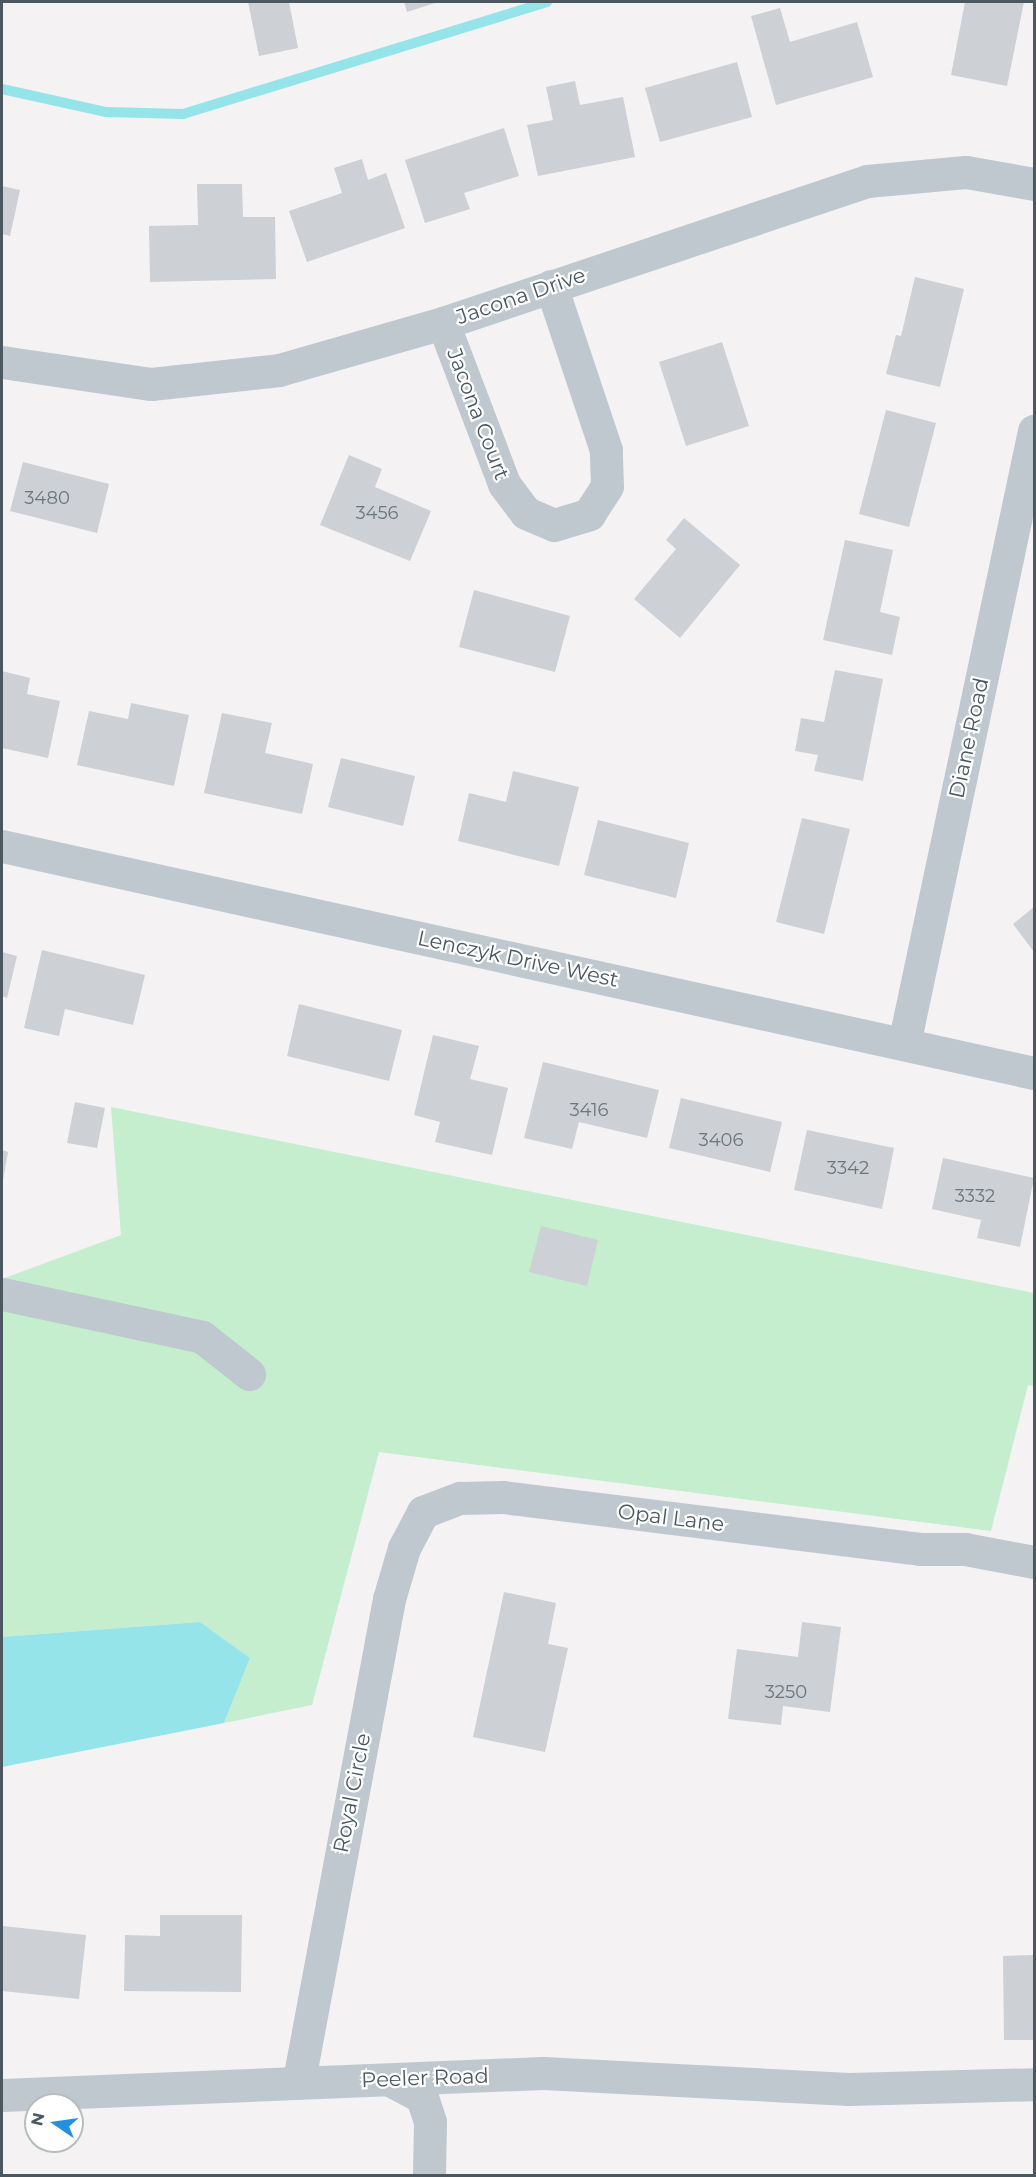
<!DOCTYPE html>
<html>
<head>
<meta charset="utf-8">
<style>
  body { margin:0 }
  #map { position:relative; width:1036px; height:2177px; overflow:hidden; background:#f4f2f3; font-family:Montserrat,sans-serif }
  div>[style] { position:absolute }
  [style*='--x'] { left:calc(var(--x)*1px); top:calc(var(--y)*1px); width:calc(var(--w)*1px); rotate:calc(var(--a)*1deg) }
  .green>* { inset:0; background:#c4eece }
  .water>* { inset:0; background:#94e4e9 }
  .stream>* { height:10px; margin:-5px; padding:0 5px; transform-origin:5px; border-radius:5px; background:#94e4e9 }
  .building>* { inset:0; background:#cdd0d4 }
  .minor>* { height:33px; margin:-16.5px; padding:0 16.5px; transform-origin:16.5px; border-radius:16.5px; background:#bfc8ce }
  span { translate:-50% -50%; white-space:nowrap; text-align:center; line-height:1.15; -webkit-text-stroke:4.5px #fff; paint-order:stroke }
  .number-label { font-size:18px; color:#6c767c }
  .number-label span { -webkit-text-stroke-width:0 }
  .street-label { font-size:21px; color:#4b585f }
  .frame { position:absolute; inset:0; border:3px solid #4b585f; pointer-events:none }
  .north { position:absolute; left:24px; top:2093px; width:60px; height:60px; box-sizing:border-box; background:#fff; border:2px solid #b7bcbf; border-radius:50%; rotate:283deg; font-size:16px; font-weight:700; line-height:24px; text-align:center; color:#4b585f }
  .north::after { content:''; display:block; margin:auto; width:21px; height:27px; background:#2390de; clip-path:polygon(50% 0,100% 100%,50% 72%,0 100%) }
</style>
</head>
<body>
<div id="map">
  <div class="green">
    <div style="clip-path:polygon(111px 1107px,1034px 1293px,1034px 1386px,1028px 1385px,991px 1531px,379px 1452px,312px 1705px,224px 1723px,250px 1658px,200px 1622px,2px 1637px,2px 1279px,121px 1235px)"></div>
  </div>
  <div class="water">
    <div style="clip-path:polygon(200px 1622px,250px 1658px,224px 1723px,2px 1767px,2px 1637px)"></div>
  </div>
  <div class="stream">
    <div style="--x:2;--y:89;--w:107;--a:12.5"></div>
    <div style="--x:106;--y:112;--w:77;--a:1.5"></div>
    <div style="--x:183;--y:114;--w:381;--a:-17.1"></div>
  </div>
  <div class="building">
    <div style="clip-path:polygon(248px 2px,289px 2px,298px 48px,259px 56px)"></div>
    <div style="clip-path:polygon(404px 2px,438px 2px,407px 12px)"></div>
    <div style="clip-path:polygon(965px 2px,1024px 2px,1007px 86px,951px 75px)"></div>
    <div style="clip-path:polygon(780px 8px,790px 42px,857px 22px,873px 77px,776px 105px,751px 16px)"></div>
    <div style="clip-path:polygon(737px 62px,752px 117px,660px 142px,645px 88px)"></div>
    <div style="clip-path:polygon(575px 81px,580px 105px,623px 97px,635px 157px,538px 176px,527px 125px,553px 120px,546px 87px)"></div>
    <div style="clip-path:polygon(504px 128px,519px 176px,464px 193px,470px 209px,425px 223px,405px 160px)"></div>
    <div style="clip-path:polygon(362px 159px,368px 180px,386px 173px,405px 228px,307px 262px,289px 211px,342px 193px,334px 168px)"></div>
    <div style="clip-path:polygon(197px 184px,242px 184px,243px 217px,275px 217px,276px 279px,150px 282px,149px 226px,198px 225px)"></div>
    <div style="clip-path:polygon(2px 186px,20px 190px,10px 236px,2px 234px)"></div>
    <div style="clip-path:polygon(915px 277px,964px 289px,940px 387px,886px 374px,896px 335px,901px 336px)"></div>
    <div style="clip-path:polygon(722px 342px,749px 426px,686px 446px,659px 362px)"></div>
    <div style="clip-path:polygon(886px 410px,936px 423px,909px 527px,859px 514px)"></div>
    <div style="clip-path:polygon(349px 455px,382px 469px,375px 487px,431px 511px,410px 561px,320px 525px)"></div>
    <div style="clip-path:polygon(23px 462px,109px 484px,97px 533px,10px 511px)"></div>
    <div style="clip-path:polygon(684px 518px,740px 565px,680px 638px,634px 599px,676px 549px,666px 540px)"></div>
    <div style="clip-path:polygon(845px 540px,893px 550px,880px 612px,900px 617px,892px 655px,823px 640px)"></div>
    <div style="clip-path:polygon(474px 590px,570px 616px,555px 672px,459px 647px)"></div>
    <div style="clip-path:polygon(835px 670px,883px 679px,863px 781px,814px 771px,818px 755px,795px 751px,801px 718px,824px 722px)"></div>
    <div style="clip-path:polygon(2px 671px,30px 678px,27px 694px,60px 701px,48px 758px,2px 748px)"></div>
    <div style="clip-path:polygon(131px 703px,189px 715px,174px 786px,77px 765px,89px 711px,128px 719px)"></div>
    <div style="clip-path:polygon(222px 713px,272px 723px,265px 753px,313px 764px,302px 814px,204px 793px)"></div>
    <div style="clip-path:polygon(341px 758px,415px 776px,403px 826px,328px 807px)"></div>
    <div style="clip-path:polygon(513px 771px,579px 787px,559px 866px,458px 841px,469px 793px,506px 802px)"></div>
    <div style="clip-path:polygon(802px 818px,850px 829px,824px 934px,776px 922px)"></div>
    <div style="clip-path:polygon(598px 820px,689px 843px,676px 898px,584px 875px)"></div>
    <div style="clip-path:polygon(1034px 907px,1034px 952px,1013px 924px)"></div>
    <div style="clip-path:polygon(42px 950px,145px 975px,133px 1025px,65px 1009px,59px 1036px,24px 1028px)"></div>
    <div style="clip-path:polygon(2px 952px,17px 956px,7px 998px,2px 996px)"></div>
    <div style="clip-path:polygon(299px 1004px,402px 1030px,389px 1081px,287px 1056px)"></div>
    <div style="clip-path:polygon(433px 1035px,479px 1046px,470px 1079px,508px 1088px,492px 1155px,435px 1142px,440px 1122px,414px 1115px)"></div>
    <div style="clip-path:polygon(543px 1062px,659px 1090px,647px 1138px,579px 1122px,572px 1149px,524px 1138px)"></div>
    <div style="clip-path:polygon(681px 1098px,782px 1122px,770px 1172px,669px 1148px)"></div>
    <div style="clip-path:polygon(75px 1102px,105px 1108px,97px 1148px,67px 1143px)"></div>
    <div style="clip-path:polygon(807px 1130px,894px 1148px,882px 1209px,794px 1190px)"></div>
    <div style="clip-path:polygon(2px 1150px,8px 1152px,3px 1180px,2px 1179px)"></div>
    <div style="clip-path:polygon(943px 1158px,1034px 1178px,1020px 1247px,977px 1238px,981px 1220px,932px 1209px)"></div>
    <div style="clip-path:polygon(541px 1226px,598px 1240px,587px 1286px,529px 1272px)"></div>
    <div style="clip-path:polygon(504px 1592px,556px 1603px,548px 1644px,568px 1648px,545px 1752px,473px 1737px)"></div>
    <div style="clip-path:polygon(802px 1622px,841px 1627px,830px 1712px,783px 1706px,781px 1725px,728px 1719px,737px 1649px,798px 1657px)"></div>
    <div style="clip-path:polygon(160px 1915px,242px 1915px,241px 1992px,124px 1991px,125px 1935px,160px 1936px)"></div>
    <div style="clip-path:polygon(3px 1926px,86px 1935px,79px 1999px,2px 1991px)"></div>
    <div style="clip-path:polygon(1034px 1955px,1034px 2040px,1004px 2040px,1003px 1956px)"></div>
  </div>
  <div class="minor">
    <div style="--x:443;--y:323;--w:172;--a:69.2"></div>
    <div style="--x:504;--y:484;--w:36;--a:53"></div>
    <div style="--x:526;--y:513;--w:30;--a:23"></div>
    <div style="--x:554;--y:525;--w:37;--a:-17"></div>
    <div style="--x:589;--y:514;--w:33;--a:-57"></div>
    <div style="--x:607;--y:486;--w:36;--a:-92"></div>
    <div style="--x:606;--y:450;--w:173;--a:-108.5"></div>
    <div style="--x:2;--y:362;--w:151;--a:8.4"></div>
    <div style="--x:151;--y:384;--w:129;--a:-6.2"></div>
    <div style="--x:279;--y:370;--w:171;--a:-16"></div>
    <div style="--x:443;--y:323;--w:447;--a:-18.5"></div>
    <div style="--x:867;--y:181;--w:99;--a:-5.2"></div>
    <div style="--x:966;--y:172;--w:69;--a:10"></div>
    <div style="--x:2;--y:846;--w:1057;--a:12.41"></div>
    <div style="--x:904;--y:1044;--w:627;--a:-78.03"></div>
    <div style="--x:2;--y:1294;--w:205;--a:12.1"></div>
    <div style="--x:202;--y:1337;--w:60;--a:38.2"></div>
    <div style="--x:299;--y:2080;--w:489;--a:-79.4"></div>
    <div style="--x:389;--y:1599;--w:53;--a:-73.6"></div>
    <div style="--x:404;--y:1548;--w:41;--a:-62.2"></div>
    <div style="--x:423;--y:1512;--w:40;--a:-21"></div>
    <div style="--x:460;--y:1498;--w:43;--a:-1.3"></div>
    <div style="--x:503;--y:1497;--w:420;--a:7.1"></div>
    <div style="--x:920;--y:1549;--w:45;--a:0"></div>
    <div style="--x:965;--y:1549;--w:70;--a:10.7"></div>
    <div style="--x:390;--y:2080;--w:36;--a:28"></div>
    <div style="--x:422;--y:2097;--w:26;--a:72"></div>
    <div style="--x:430;--y:2122;--w:54;--a:91.1"></div>
    <div style="--x:2;--y:2095;--w:541;--a:-2.33"></div>
    <div style="--x:543;--y:2073;--w:306;--a:3"></div>
    <div style="--x:849;--y:2089;--w:185;--a:-1.5"></div>
  </div>
  <div class="number-label">
    <span style="left:47px;top:498px">3480</span>
    <span style="left:377px;top:513px">3456</span>
    <span style="left:589px;top:1110px">3416</span>
    <span style="left:721px;top:1140px">3406</span>
    <span style="left:848px;top:1168px">3342</span>
    <span style="left:975px;top:1196px">3332</span>
    <span style="left:786px;top:1692px">3250</span>
  </div>
  <div class="street-label">
    <span style="left:521px;top:296px;rotate:-19deg">Jacona Drive</span>
    <span style="left:478px;top:414px;rotate:69deg">Jacona Court</span>
    <span style="left:969px;top:738px;rotate:-78deg">Diane Road</span>
    <span style="left:518px;top:959px;rotate:12deg">Lenczyk Drive West</span>
    <span style="left:671px;top:1518px;rotate:7deg">Opal Lane</span>
    <span style="left:352px;top:1793px;rotate:-79deg">Royal Circle</span>
    <span style="left:425px;top:2078px;rotate:-2deg">Peeler Road</span>
  </div>
  <div class="frame"></div>
  <div class="north">N</div>
</div>
</body>
</html>
